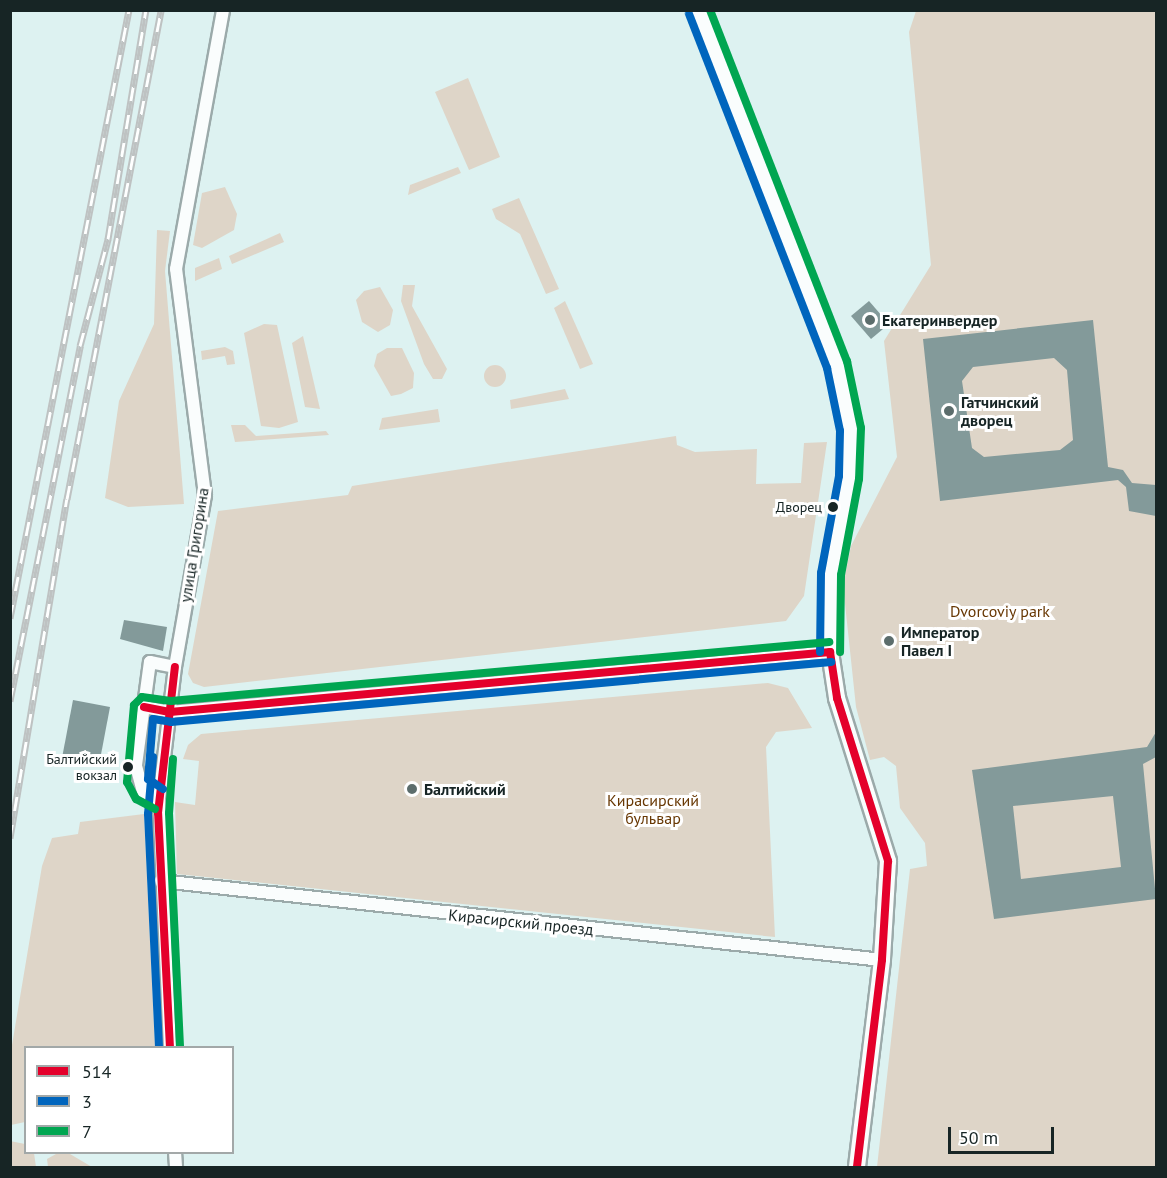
<!DOCTYPE html>
<html>
<head>
<meta charset="utf-8">
<style>
  body { margin:0 }
  #map { position:relative; width:1167px; height:1178px; overflow:hidden; background:#ddf2f1; font-family:"PT Sans",sans-serif }
  div>[style] { position:absolute }
  [style*='--x'] { left:calc(var(--x)*1px); top:calc(var(--y)*1px); width:calc(var(--w)*1px); rotate:calc(var(--a)*1deg) }
  .green>* { inset:0; background:#ded5c8 }
  .round { border-radius:50% }
  .building>* { inset:0; background:#839a9a }
  .roads { filter:drop-shadow(2px 0 #9baaaa) drop-shadow(-2px 0 #9baaaa) drop-shadow(0 2px #9baaaa) drop-shadow(0 -2px #9baaaa) }
  .minor>* { height:12px; margin:-6px; padding:0 6px; transform-origin:6px; border-radius:6px; background:#fafdfd }
  .secondary>* { height:16px; margin:-8px; padding:0 8px; transform-origin:8px; border-radius:8px; background:#fafdfd }
  .rail>* { height:7px; margin-top:-3.5px; transform-origin:0; background:repeating-linear-gradient(90deg,#fff 0 14px,#bec2c2 0 28px); box-sizing:border-box; border-block:2px solid #bec2c2 }
  .bus-1>* { height:8px; margin:-4px; padding:0 4px; transform-origin:4px; border-radius:4px; background:#e4002b }
  .bus-2>* { height:8px; margin:-4px; padding:0 4px; transform-origin:4px; border-radius:4px; background:#0065bd }
  .bus-3>* { height:8px; margin:-4px; padding:0 4px; transform-origin:4px; border-radius:4px; background:#00a651 }
  .dots>* { width:16px; height:16px; translate:-50% -50%; box-sizing:border-box; border:3px solid #fff; border-radius:50% }
  span { translate:-50% -50%; white-space:nowrap; text-align:center; line-height:1.15; -webkit-text-stroke:6px #fff; paint-order:stroke }
  .bus-label { font-size:14px; color:#172525 }
  .right { translate:-100% -50%; text-align:right }
  .poi-label { font-size:16px; color:#172525; font-weight:700 }
  .left { translate:0 -50%; text-align:left }
  .street-label { font-size:16px; color:#172525 }
  .park-label { font-size:16px; color:#683804 }
  .frame { position:absolute; inset:0; border:12px solid #172525; pointer-events:none }
  .legend { position:absolute; left:24px; top:1046px; width:210px; height:108px; box-sizing:border-box; background:#fff; border:2px solid #a2a8a8; margin:0; padding:8px 10px; list-style:none; font-size:18px; color:#172525 }
  .legend li { display:flex; align-items:center; gap:12px; height:30px }
  .legend b { width:30px; border:2px solid #a2a8a8 }
  .scale { position:absolute; left:948px; top:1127px; width:106px; height:27px; box-sizing:border-box; border:3px solid #172525; border-top:0; padding-left:8px; font-size:18px; line-height:21px; white-space:nowrap; color:#172525; -webkit-text-stroke:4px #fff; paint-order:stroke }
</style>
</head>
<body>
<div id="map">
  <div class="green">
    <div style="clip-path:polygon(916px 11px,1156px 11px,1156px 1167px,877px 1167px,910px 869px,927px 866px,925px 843px,900px 808px,896px 766px,884px 757px,870px 760px,856px 707px,843px 585px,851px 546px,897px 457px,884px 341px,931px 265px,909px 32px)"></div>
    <div style="clip-path:polygon(468px 78px,500px 157px,469px 170px,435px 92px)"></div>
    <div style="clip-path:polygon(458px 167px,461px 173px,408px 195px,410px 185px)"></div>
    <div style="clip-path:polygon(225px 187px,237px 214px,234px 230px,202px 248px,193px 245px,202px 193px)"></div>
    <div style="clip-path:polygon(519px 198px,559px 289px,546px 294px,520px 234px,496px 219px,492px 209px)"></div>
    <div style="clip-path:polygon(157px 230px,170px 231px,165px 271px,184px 504px,128px 507px,105px 498px,119px 401px,154px 324px)"></div>
    <div style="clip-path:polygon(280px 233px,284px 242px,232px 264px,229px 256px)"></div>
    <div style="clip-path:polygon(219px 258px,222px 269px,195px 281px,195px 268px)"></div>
    <div style="clip-path:polygon(403px 285px,415px 285px,412px 306px,447px 369px,442px 379px,433px 379px,424px 364px,401px 301px)"></div>
    <div style="clip-path:polygon(380px 287px,393px 310px,390px 325px,378px 332px,362px 322px,356px 300px,364px 291px)"></div>
    <div style="clip-path:polygon(565px 301px,593px 364px,580px 369px,554px 308px)"></div>
    <div style="clip-path:polygon(264px 324px,277px 325px,298px 422px,279px 428px,261px 426px,244px 333px)"></div>
    <div style="clip-path:polygon(303px 336px,320px 409px,305px 407px,292px 343px)"></div>
    <div style="clip-path:polygon(225px 347px,233px 351px,235px 364px,227px 365px,225px 356px,202px 360px,201px 351px)"></div>
    <div style="clip-path:polygon(387px 348px,402px 348px,414px 373px,413px 388px,401px 394px,391px 396px,374px 366px,377px 354px)"></div>
    <div class="round" style="left:484px;top:365px;width:22px;height:22px"></div>
    <div style="clip-path:polygon(565px 389px,569px 399px,511px 409px,510px 400px)"></div>
    <div style="clip-path:polygon(438px 409px,440px 422px,379px 430px,382px 418px)"></div>
    <div style="clip-path:polygon(231px 425px,245px 425px,256px 436px,326px 431px,329px 435px,235px 442px)"></div>
    <div style="clip-path:polygon(676px 436px,677px 445px,695px 452px,757px 449px,756px 484px,801px 483px,804px 443px,827px 442px,804px 596px,786px 621px,204px 687px,193px 683px,188px 674px,218px 511px,348px 495px,352px 486px)"></div>
    <div style="clip-path:polygon(768px 683px,788px 688px,812px 728px,776px 732px,766px 747px,775px 937px,177px 874px,175px 802px,195px 805px,199px 761px,183px 759px,188px 745px,201px 734px)"></div>
    <div style="clip-path:polygon(144px 814px,155px 1047px,26px 1048px,25px 1122px,11px 1125px,11px 1051px,42px 866px,52px 838px,78px 834px,80px 822px)"></div>
    <div style="clip-path:polygon(10px 1141px,25px 1144px,26px 1152px,34px 1153px,36px 1167px,11px 1167px)"></div>
    <div style="clip-path:polygon(56px 1154px,70px 1154px,92px 1167px,48px 1167px,47px 1159px)"></div>
  </div>
  <div class="building">
    <div style="clip-path:polygon(869px 301px,889px 324px,871px 339px,851px 316px)"></div>
    <div style="clip-path:polygon(evenodd,1093px 320px,1108px 467px,1123px 470px,1132px 483px,1156px 485px,1156px 516px,1129px 511px,1126px 487px,1118px 480px,940px 501px,923px 339px,1093px 320px,1054px 358px,1067px 370px,1073px 440px,1060px 450px,984px 457px,972px 448px,962px 381px,973px 367px,1054px 358px)"></div>
    <div style="clip-path:polygon(124px 620px,167px 627px,163px 651px,120px 639px)"></div>
    <div style="clip-path:polygon(73px 700px,110px 707px,99px 765px,62px 758px)"></div>
    <div style="clip-path:polygon(evenodd,1156px 732px,1156px 757px,1143px 764px,1156px 899px,994px 919px,972px 770px,1147px 747px,1156px 732px,1113px 796px,1121px 867px,1021px 879px,1013px 806px,1113px 796px)"></div>
  </div>
  <div class="roads">
    <div class="minor">
      <div style="--x:144;--y:707;--w:26;--a:11"></div>
      <div style="--x:170;--y:712;--w:663;--a:-5.19"></div>
      <div style="--x:159;--y:799;--w:17;--a:-156"></div>
      <div style="--x:143;--y:792;--w:28;--a:-105"></div>
      <div style="--x:136;--y:765;--w:104;--a:-82.3"></div>
      <div style="--x:150;--y:662;--w:25;--a:11"></div>
      <div style="--x:161;--y:881;--w:725;--a:6.25"></div>
      <div style="--x:170;--y:1048;--w:249;--a:-92.5"></div>
      <div style="--x:159;--y:799;--w:133;--a:-83.1"></div>
      <div style="--x:175;--y:667;--w:175;--a:-80.1"></div>
      <div style="--x:205;--y:495;--w:228;--a:-97.3"></div>
      <div style="--x:176;--y:269;--w:263;--a:-79.7"></div>
      <div style="--x:175;--y:1152;--w:16;--a:86"></div>
    </div>
    <div class="secondary">
      <div style="--x:699;--y:10;--w:381;--a:68.8"></div>
      <div style="--x:837;--y:365;--w:66;--a:77.8"></div>
      <div style="--x:851;--y:430;--w:47;--a:92.4"></div>
      <div style="--x:849;--y:477;--w:99;--a:100.5"></div>
      <div style="--x:831;--y:574;--w:78;--a:90.7"></div>
      <div style="--x:830;--y:652;--w:47;--a:81.3"></div>
      <div style="--x:837;--y:698;--w:171;--a:72.6"></div>
      <div style="--x:888;--y:861;--w:99;--a:93.5"></div>
      <div style="--x:882;--y:960;--w:209;--a:96.9"></div>
    </div>
  </div>
  <div class="rail">
    <div style="--x:10;--y:618;--w:620;--a:-78.93"></div>
    <div style="--x:10;--y:701;--w:362;--a:-78.8"></div>
    <div style="--x:80;--y:346;--w:111;--a:-75.3"></div>
    <div style="--x:108;--y:239;--w:232;--a:-80.6"></div>
    <div style="--x:10;--y:838;--w:344;--a:-80.5"></div>
    <div style="--x:67;--y:499;--w:498;--a:-79.1"></div>
  </div>
  <div class="bus-1">
    <div style="--x:830;--y:652;--w:47;--a:81.3"></div>
    <div style="--x:837;--y:698;--w:171;--a:72.6"></div>
    <div style="--x:888;--y:861;--w:99;--a:93.5"></div>
    <div style="--x:882;--y:960;--w:209;--a:96.9"></div>
    <div style="--x:144;--y:707;--w:26;--a:11"></div>
    <div style="--x:170;--y:712;--w:663;--a:-5.19"></div>
    <div style="--x:170;--y:1048;--w:235;--a:-92.9"></div>
    <div style="--x:158;--y:813;--w:147;--a:-83.4"></div>
  </div>
  <div class="bus-2">
    <div style="--x:689;--y:14;--w:380;--a:68.7"></div>
    <div style="--x:827;--y:368;--w:64;--a:78.3"></div>
    <div style="--x:840;--y:431;--w:45;--a:91.3"></div>
    <div style="--x:839;--y:476;--w:99;--a:100.5"></div>
    <div style="--x:821;--y:573;--w:79;--a:90.7"></div>
    <div style="--x:153;--y:757;--w:57;--a:95"></div>
    <div style="--x:148;--y:814;--w:234;--a:87.3"></div>
    <div style="--x:163;--y:789;--w:18;--a:-146"></div>
    <div style="--x:148;--y:779;--w:60;--a:-85.2"></div>
    <div style="--x:153;--y:719;--w:18;--a:9"></div>
    <div style="--x:171;--y:722;--w:663;--a:-5.19"></div>
  </div>
  <div class="bus-3">
    <div style="--x:710;--y:10;--w:377;--a:68.7"></div>
    <div style="--x:847;--y:361;--w:68;--a:78.2"></div>
    <div style="--x:861;--y:428;--w:51;--a:92.2"></div>
    <div style="--x:859;--y:479;--w:98;--a:100.6"></div>
    <div style="--x:841;--y:575;--w:77;--a:90.7"></div>
    <div style="--x:173;--y:759;--w:54;--a:94.2"></div>
    <div style="--x:169;--y:813;--w:234;--a:87.3"></div>
    <div style="--x:155;--y:809;--w:21;--a:-152"></div>
    <div style="--x:136;--y:799;--w:19;--a:-118"></div>
    <div style="--x:127;--y:782;--w:77;--a:-84.8"></div>
    <div style="--x:134;--y:705;--w:11;--a:-45"></div>
    <div style="--x:142;--y:697;--w:29;--a:8"></div>
    <div style="--x:171;--y:701;--w:661;--a:-5.12"></div>
  </div>
  <div class="dots">
    <div style="left:870px;top:320px;background:#5c6d6c"></div>
    <div style="left:949px;top:411px;background:#5c6d6c"></div>
    <div style="left:833px;top:507px;background:#172525"></div>
    <div style="left:889px;top:641px;background:#5c6d6c"></div>
    <div style="left:128px;top:767px;background:#172525"></div>
    <div style="left:412px;top:789px;background:#5c6d6c"></div>
  </div>
  <div class="bus-label">
    <span class="right" style="left:822px;top:507px">Дворец</span>
    <span class="right" style="left:117px;top:767px">Балтийский<br>вокзал</span>
  </div>
  <div class="poi-label">
    <span class="left" style="left:882px;top:320px">Екатеринвердер</span>
    <span class="left" style="left:961px;top:411px">Гатчинский<br>дворец</span>
    <span class="left" style="left:901px;top:641px">Император<br>Павел I</span>
    <span class="left" style="left:424px;top:789px">Балтийский</span>
  </div>
  <div class="street-label">
    <span style="left:194px;top:545px;rotate:-81deg">улица Григорина</span>
    <span style="left:521px;top:922px;rotate:6deg">Кирасирский проезд</span>
  </div>
  <div class="park-label">
    <span style="left:1000px;top:611px">Dvorcoviy park</span>
    <span style="left:653px;top:809px">Кирасирский<br>бульвар</span>
  </div>
  <div class="frame"></div>
  <ul class="legend">
  <li><b style="height:8px;background:#e4002b"></b>514</li>
  <li><b style="height:8px;background:#0065bd"></b>3</li>
  <li><b style="height:8px;background:#00a651"></b>7</li>
  </ul>
  <div class="scale">50 m</div>
</div>
</body>
</html>
